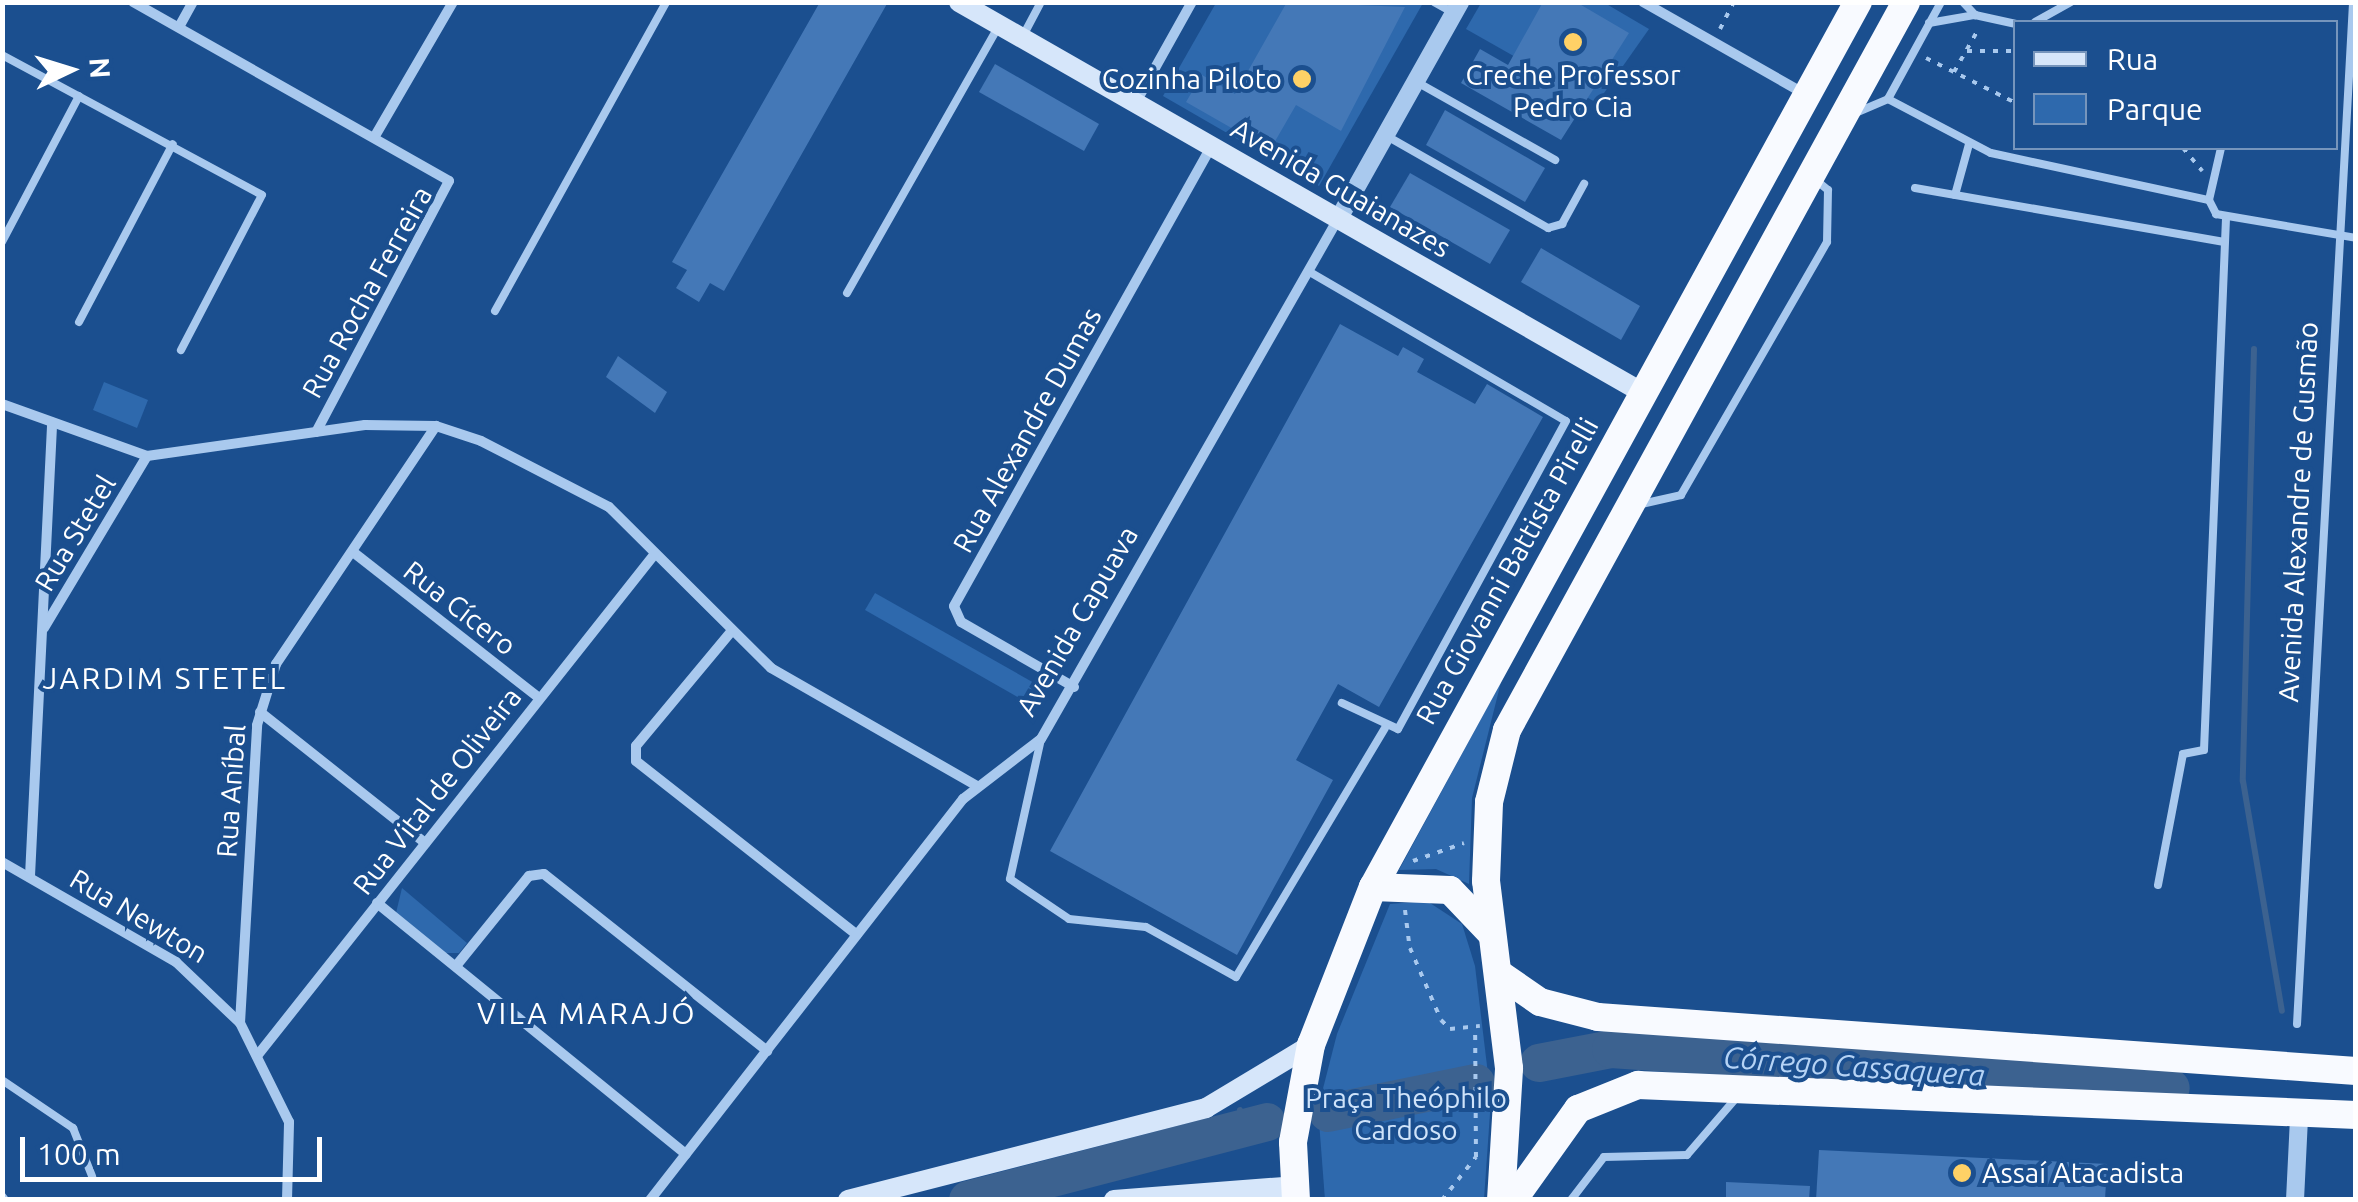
<!DOCTYPE html>
<html>
<head>
<meta charset="utf-8">
<style>
  body { margin:0 }
  #map { position:relative; width:2358px; height:1202px; overflow:hidden; background:#1b4f8f; font-family:Ubuntu,sans-serif }
  div>[style] { position:absolute }
  [style*='--x'] { left:calc(var(--x)*1px); top:calc(var(--y)*1px); width:calc(var(--w)*1px); rotate:calc(var(--a)*1deg) }
  .green>* { inset:0; background:#2e69ad }
  .stream>* { height:6px; margin:-3px; padding:0 3px; transform-origin:3px; border-radius:3px; background:#3c6290 }
  .river>* { height:38px; margin:-19px; padding:0 19px; transform-origin:19px; border-radius:19px; background:#3c6290 }
  .building>* { inset:0; background:#4478b7 }
  .path>* { height:4px; margin-top:-2px; transform-origin:0; background:repeating-linear-gradient(90deg,#a9c9ee 0 5px,transparent 0 13px) }
  .service>* { height:8px; margin:-4px; padding:0 4px; transform-origin:4px; border-radius:4px; background:#a9c9ee }
  .minor>* { height:10px; margin:-5px; padding:0 5px; transform-origin:5px; border-radius:5px; background:#a9c9ee }
  .tertiary>* { height:18px; margin:-9px; padding:0 9px; transform-origin:9px; border-radius:9px; background:#a9c9ee }
  .secondary>* { height:20px; margin:-10px; padding:0 10px; transform-origin:10px; border-radius:10px; background:#d6e6fa }
  .trunk>* { height:28px; margin:-14px; padding:0 14px; transform-origin:14px; border-radius:14px; background:#f8faff }
  .dots>* { width:28px; height:28px; translate:-50% -50%; box-sizing:border-box; border:5px solid #1b4f8f; border-radius:50% }
  span { translate:-50% -50%; white-space:nowrap; text-align:center; line-height:1.15; -webkit-text-stroke:8px #1b4f8f; paint-order:stroke }
  .poi-label { font-size:28px; color:#fff }
  .right { translate:-100% -50%; text-align:right }
  .left { translate:0 -50%; text-align:left }
  .street-label { font-size:28px; color:#fff }
  .park-label { font-size:28px; color:#cfe3fa }
  .neighbourhood-label { font-size:30px; color:#fff; letter-spacing:2.5px }
  .water-label { font-size:30px; color:#b5d3f5; font-style:italic }
  .frame { position:absolute; inset:0; border:5px solid #fff; pointer-events:none }
  .legend { position:absolute; left:2013px; top:20px; width:325px; height:130px; box-sizing:border-box; background:#1b4f8f; border:2px solid #7695bc; margin:0; padding:12px 18px; list-style:none; font-size:30px; color:#fff }
  .legend li { display:flex; align-items:center; gap:20px; height:50px }
  .legend b { width:50px; border:2px solid #7695bc }
  .north { position:absolute; left:20px; top:20px; width:100px; height:100px; -webkit-text-stroke:8px #1b4f8f; paint-order:stroke; rotate:86deg; font-size:28px; font-weight:700; line-height:40px; text-align:center; color:#fff }
  .north::after { content:''; display:block; margin:auto; width:35px; height:45px; background:#fff; clip-path:polygon(50% 0,100% 100%,50% 72%,0 100%) }
  .scale { position:absolute; left:20px; top:1137px; width:302px; height:45px; box-sizing:border-box; border:5px solid #fff; border-top:0; padding-left:12px; font-size:30px; line-height:35px; white-space:nowrap; color:#fff; -webkit-text-stroke:8px #1b4f8f; paint-order:stroke }
</style>
</head>
<body>
<div id="map">
  <div class="green">
    <div style="clip-path:polygon(1603px 2px,1649px 29px,1597px 103px,1466px 29px,1481px 3px)"></div>
    <div style="clip-path:polygon(1216px 3px,1423px 3px,1319px 186px,1163px 96px)"></div>
    <div style="clip-path:polygon(104px 382px,148px 400px,137px 428px,93px 410px)"></div>
    <div style="clip-path:polygon(875px 593px,1043px 688px,1046px 696px,1037px 708px,865px 610px)"></div>
    <div style="clip-path:polygon(1501px 682px,1472px 798px,1469px 884px,1436px 869px,1399px 870px)"></div>
    <div style="clip-path:polygon(402px 888px,467px 943px,459px 953px,445px 953px,396px 913px)"></div>
    <div style="clip-path:polygon(1427px 901px,1462px 924px,1475px 966px,1491px 1099px,1484px 1199px,1325px 1200px,1318px 1108px,1337px 1034px,1390px 904px)"></div>
  </div>
  <div class="stream">
    <div style="--x:2254;--y:349;--w:432;--a:91.5"></div>
    <div style="--x:2243;--y:781;--w:233;--a:80.4"></div>
    <div style="--x:1240;--y:1110;--w:16;--a:72"></div>
  </div>
  <div class="river">
    <div style="--x:1539;--y:1063;--w:73;--a:-11"></div>
    <div style="--x:1611;--y:1049;--w:561;--a:3.98"></div>
    <div style="--x:1328;--y:1113;--w:151;--a:-11.5"></div>
    <div style="--x:968;--y:1200;--w:309;--a:-14.6"></div>
  </div>
  <div class="building">
    <div style="clip-path:polygon(820px 2px,888px 2px,724px 291px,710px 283px,699px 302px,676px 288px,687px 270px,672px 262px)"></div>
    <div style="clip-path:polygon(1287px 2px,1405px 7px,1341px 131px,1296px 105px,1270px 150px,1186px 102px,1202px 75px,1235px 94px)"></div>
    <div style="clip-path:polygon(1543px 2px,1576px 2px,1629px 33px,1561px 140px,1461px 83px,1480px 49px,1508px 65px)"></div>
    <div style="clip-path:polygon(995px 64px,1099px 124px,1084px 151px,979px 92px)"></div>
    <div style="clip-path:polygon(1445px 110px,1545px 168px,1525px 202px,1426px 145px)"></div>
    <div style="clip-path:polygon(1410px 173px,1510px 230px,1490px 264px,1390px 207px)"></div>
    <div style="clip-path:polygon(1541px 248px,1640px 306px,1621px 340px,1521px 282px)"></div>
    <div style="clip-path:polygon(1340px 324px,1398px 356px,1403px 347px,1424px 359px,1417px 372px,1475px 404px,1487px 384px,1543px 417px,1379px 707px,1338px 684px,1296px 760px,1333px 780px,1237px 955px,1050px 851px)"></div>
    <div style="clip-path:polygon(618px 356px,667px 392px,655px 413px,606px 377px)"></div>
    <div style="clip-path:polygon(1819px 1150px,2107px 1164px,2105px 1200px,1816px 1200px)"></div>
    <div style="clip-path:polygon(1726px 1182px,1810px 1186px,1809px 1200px,1726px 1200px)"></div>
  </div>
  <div class="path">
    <div style="--x:1720;--y:29;--w:30;--a:-63"></div>
    <div style="--x:1967;--y:51;--w:49;--a:0"></div>
    <div style="--x:1926;--y:58;--w:101;--a:26.6"></div>
    <div style="--x:1954;--y:72;--w:51;--a:-60.4"></div>
    <div style="--x:2183;--y:148;--w:30;--a:50"></div>
    <div style="--x:1413;--y:861;--w:54;--a:-19.4"></div>
    <div style="--x:1405;--y:910;--w:38;--a:83"></div>
    <div style="--x:1410;--y:948;--w:78;--a:66.7"></div>
    <div style="--x:1441;--y:1020;--w:13;--a:45"></div>
    <div style="--x:1450;--y:1029;--w:30;--a:-6"></div>
    <div style="--x:1442;--y:1200;--w:55;--a:-51.7"></div>
    <div style="--x:1476;--y:1157;--w:129;--a:-90.4"></div>
  </div>
  <div class="service">
    <div style="--x:1434;--y:2;--w:23;--a:29"></div>
    <div style="--x:1963;--y:2;--w:18;--a:47"></div>
    <div style="--x:2035;--y:22;--w:41;--a:-29.1"></div>
    <div style="--x:1929;--y:23;--w:47;--a:-9.9"></div>
    <div style="--x:1975;--y:15;--w:42;--a:12.4"></div>
    <div style="--x:1024;--y:34;--w:34;--a:-62"></div>
    <div style="--x:2;--y:55;--w:295;--a:28.3"></div>
    <div style="--x:262;--y:195;--w:175;--a:117.6"></div>
    <div style="--x:1415;--y:81;--w:161;--a:29.4"></div>
    <div style="--x:1888;--y:99;--w:116;--a:27.7"></div>
    <div style="--x:1991;--y:153;--w:223;--a:12.2"></div>
    <div style="--x:1853;--y:114;--w:38;--a:-23"></div>
    <div style="--x:1888;--y:99;--w:111;--a:-61.3"></div>
    <div style="--x:1385;--y:135;--w:188;--a:29.7"></div>
    <div style="--x:1548;--y:228;--w:15;--a:-16"></div>
    <div style="--x:1562;--y:224;--w:46;--a:-61.2"></div>
    <div style="--x:2221;--y:148;--w:53;--a:103"></div>
    <div style="--x:2209;--y:200;--w:16;--a:63"></div>
    <div style="--x:2216;--y:214;--w:142;--a:9.7"></div>
    <div style="--x:1915;--y:188;--w:314;--a:9.9"></div>
    <div style="--x:1955;--y:195;--w:53;--a:-74.6"></div>
    <div style="--x:2;--y:242;--w:165;--a:-62.2"></div>
    <div style="--x:1308;--y:271;--w:298;--a:30.2"></div>
    <div style="--x:1566;--y:421;--w:351;--a:118.6"></div>
    <div style="--x:1398;--y:729;--w:62;--a:-155.1"></div>
    <div style="--x:847;--y:293;--w:308;--a:-60.4"></div>
    <div style="--x:495;--y:311;--w:353;--a:-61"></div>
    <div style="--x:79;--y:322;--w:201;--a:-62.2"></div>
    <div style="--x:1637;--y:505;--w:45;--a:-12.8"></div>
    <div style="--x:1681;--y:495;--w:292;--a:-60"></div>
    <div style="--x:1827;--y:242;--w:52;--a:-88.9"></div>
    <div style="--x:1828;--y:190;--w:14;--a:-141"></div>
    <div style="--x:1041;--y:739;--w:143;--a:102.5"></div>
    <div style="--x:1010;--y:879;--w:71;--a:34.1"></div>
    <div style="--x:1069;--y:919;--w:77;--a:5.9"></div>
    <div style="--x:1146;--y:927;--w:103;--a:29.1"></div>
    <div style="--x:1236;--y:977;--w:290;--a:-59.1"></div>
    <div style="--x:2158;--y:885;--w:133;--a:-79.2"></div>
    <div style="--x:2183;--y:754;--w:21;--a:-11"></div>
    <div style="--x:2204;--y:750;--w:532;--a:-87.63"></div>
    <div style="--x:2297;--y:1024;--w:1024;--a:-86.86"></div>
    <div style="--x:2;--y:1080;--w:86;--a:34.1"></div>
    <div style="--x:73;--y:1128;--w:52;--a:68.4"></div>
    <div style="--x:2;--y:1196;--w:5;--a:53"></div>
    <div style="--x:1571;--y:1200;--w:54;--a:-52.5"></div>
    <div style="--x:1604;--y:1157;--w:83;--a:-1.4"></div>
    <div style="--x:1687;--y:1155;--w:77;--a:-49.2"></div>
  </div>
  <div class="minor">
    <div style="--x:133;--y:2;--w:363;--a:29.5"></div>
    <div style="--x:449;--y:181;--w:284;--a:117.9"></div>
    <div style="--x:1643;--y:2;--w:186;--a:29.6"></div>
    <div style="--x:179;--y:27;--w:29;--a:-61"></div>
    <div style="--x:1136;--y:102;--w:115;--a:-60.8"></div>
    <div style="--x:375;--y:136;--w:155;--a:-59.8"></div>
    <div style="--x:2;--y:404;--w:154;--a:19.7"></div>
    <div style="--x:147;--y:456;--w:220;--a:-8.1"></div>
    <div style="--x:365;--y:425;--w:71;--a:0.8"></div>
    <div style="--x:436;--y:426;--w:47;--a:18.4"></div>
    <div style="--x:481;--y:441;--w:144;--a:27.3"></div>
    <div style="--x:609;--y:507;--w:228;--a:44.8"></div>
    <div style="--x:771;--y:668;--w:237;--a:29.8"></div>
    <div style="--x:353;--y:552;--w:236;--a:38.1"></div>
    <div style="--x:44;--y:628;--w:200;--a:-59.1"></div>
    <div style="--x:730;--y:633;--w:147;--a:129.8"></div>
    <div style="--x:636;--y:746;--w:15;--a:90"></div>
    <div style="--x:636;--y:761;--w:281;--a:38.2"></div>
    <div style="--x:1074;--y:687;--w:130;--a:-150.1"></div>
    <div style="--x:961;--y:622;--w:17;--a:-114"></div>
    <div style="--x:954;--y:606;--w:526;--a:-60.75"></div>
    <div style="--x:260;--y:712;--w:211;--a:38.4"></div>
    <div style="--x:2;--y:862;--w:201;--a:29.9"></div>
    <div style="--x:176;--y:962;--w:87;--a:43.6"></div>
    <div style="--x:30;--y:876;--w:454;--a:-87.2"></div>
    <div style="--x:377;--y:903;--w:398;--a:39.1"></div>
    <div style="--x:456;--y:966;--w:116;--a:-51"></div>
    <div style="--x:529;--y:876;--w:15;--a:-8"></div>
    <div style="--x:544;--y:874;--w:285;--a:38.4"></div>
    <div style="--x:257;--y:1056;--w:639;--a:-51.61"></div>
    <div style="--x:287;--y:1200;--w:78;--a:-88.5"></div>
    <div style="--x:289;--y:1122;--w:110;--a:-116.3"></div>
    <div style="--x:240;--y:1023;--w:298;--a:-86.7"></div>
    <div style="--x:257;--y:725;--w:64;--a:-72.7"></div>
    <div style="--x:276;--y:664;--w:287;--a:-56.1"></div>
    <div style="--x:650;--y:1200;--w:509;--a:-52.03"></div>
    <div style="--x:963;--y:799;--w:98;--a:-37.6"></div>
    <div style="--x:1041;--y:739;--w:599;--a:-60.27"></div>
  </div>
  <div class="tertiary">
    <div style="--x:1339;--y:218;--w:248;--a:-60.7"></div>
    <div style="--x:2295;--y:1200;--w:81;--a:-87.2"></div>
  </div>
  <div class="secondary">
    <div style="--x:959;--y:2;--w:788;--a:29.75"></div>
    <div style="--x:848;--y:1200;--w:370;--a:-14.4"></div>
    <div style="--x:1206;--y:1108;--w:122;--a:-31"></div>
    <div style="--x:1114;--y:1200;--w:181;--a:-4.4"></div>
  </div>
  <div class="trunk">
    <div style="--x:1373;--y:887;--w:77;--a:2.2"></div>
    <div style="--x:1450;--y:890;--w:59;--a:46.4"></div>
    <div style="--x:1498;--y:973;--w:51;--a:34.6"></div>
    <div style="--x:1540;--y:1002;--w:60;--a:14.5"></div>
    <div style="--x:1598;--y:1017;--w:760;--a:4.07"></div>
    <div style="--x:1296;--y:1200;--w:58;--a:-93"></div>
    <div style="--x:1293;--y:1142;--w:99;--a:-79.5"></div>
    <div style="--x:1311;--y:1045;--w:170;--a:-68.6"></div>
    <div style="--x:1373;--y:887;--w:1009;--a:-61.28"></div>
    <div style="--x:1501;--y:1200;--w:132;--a:-86.5"></div>
    <div style="--x:1509;--y:1068;--w:188;--a:-97"></div>
    <div style="--x:1486;--y:881;--w:79;--a:-87.8"></div>
    <div style="--x:1489;--y:802;--w:74;--a:-76"></div>
    <div style="--x:1507;--y:730;--w:830;--a:-61.27"></div>
    <div style="--x:1513;--y:1200;--w:112;--a:-54.5"></div>
    <div style="--x:1578;--y:1109;--w:65;--a:-21.8"></div>
    <div style="--x:1638;--y:1085;--w:719;--a:2.39"></div>
  </div>
  <div class="dots">
    <div style="left:1573px;top:42px;background:#ffd166"></div>
    <div style="left:1302px;top:79px;background:#ffd166"></div>
    <div style="left:1962px;top:1173px;background:#ffd166"></div>
  </div>
  <div class="poi-label">
    <span style="left:1573px;top:91px">Creche Professor<br>Pedro Cia</span>
    <span class="right" style="left:1282px;top:79px">Cozinha Piloto</span>
    <span class="left" style="left:1982px;top:1173px">Assaí Atacadista</span>
  </div>
  <div class="street-label">
    <span style="left:1341px;top:188px;rotate:30deg">Avenida Guaianazes</span>
    <span style="left:367px;top:292px;rotate:-61deg">Rua Rocha Ferreira</span>
    <span style="left:1027px;top:430px;rotate:-61deg">Rua Alexandre Dumas</span>
    <span style="left:2298px;top:512px;rotate:-87deg">Avenida Alexandre de Gusmão</span>
    <span style="left:75px;top:533px;rotate:-59deg">Rua Stetel</span>
    <span style="left:1507px;top:571px;rotate:-61deg">Rua Giovanni Battista Pirelli</span>
    <span style="left:460px;top:608px;rotate:38deg">Rua Cícero</span>
    <span style="left:1077px;top:621px;rotate:-60deg">Avenida Capuava</span>
    <span style="left:231px;top:791px;rotate:-86deg">Rua Aníbal</span>
    <span style="left:437px;top:791px;rotate:-52deg">Rua Vital de Oliveira</span>
    <span style="left:139px;top:916px;rotate:31deg">Rua Newton</span>
  </div>
  <div class="park-label">
    <span style="left:1406px;top:1114px">Praça Theóphilo<br>Cardoso</span>
  </div>
  <div class="neighbourhood-label">
    <span style="left:165px;top:678px">JARDIM STETEL</span>
    <span style="left:587px;top:1013px">VILA MARAJÓ</span>
  </div>
  <div class="water-label">
    <span style="left:1854px;top:1066px;rotate:4deg">Córrego Cassaquera</span>
  </div>
  <div class="frame"></div>
  <ul class="legend">
  <li><b style="height:12px;background:#d6e6fa"></b>Rua</li>
  <li><b style="height:28px;background:#2e69ad"></b>Parque</li>
  </ul>
  <div class="north">N</div>
  <div class="scale">100 m</div>
</div>
</body>
</html>
